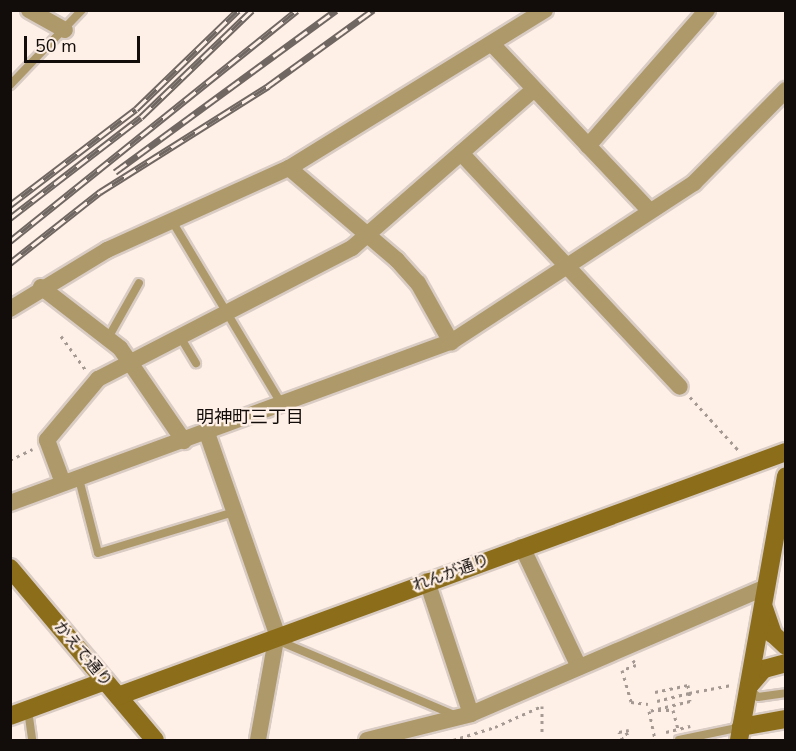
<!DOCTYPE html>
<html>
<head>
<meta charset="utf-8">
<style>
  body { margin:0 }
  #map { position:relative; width:796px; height:751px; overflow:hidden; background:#fff0e7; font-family:"Nunito Sans","Noto Sans JP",sans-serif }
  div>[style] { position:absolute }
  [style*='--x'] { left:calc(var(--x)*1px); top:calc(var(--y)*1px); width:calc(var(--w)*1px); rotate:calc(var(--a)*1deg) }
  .path>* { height:3px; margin-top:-1.5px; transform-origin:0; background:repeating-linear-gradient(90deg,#a59a93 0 3px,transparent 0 7.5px) }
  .roads { filter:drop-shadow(2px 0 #d9ccc4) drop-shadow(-2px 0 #d9ccc4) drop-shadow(0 2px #d9ccc4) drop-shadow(0 -2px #d9ccc4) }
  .lane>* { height:8px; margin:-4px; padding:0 4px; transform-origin:4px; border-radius:4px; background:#ae996a }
  .street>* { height:16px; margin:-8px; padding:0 8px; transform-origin:8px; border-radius:8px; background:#ae996a }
  .secondary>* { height:18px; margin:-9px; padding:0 9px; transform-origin:9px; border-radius:9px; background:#8c6d19 }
  .rail>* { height:7px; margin-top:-3.5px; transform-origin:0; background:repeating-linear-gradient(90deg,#fff0e7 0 14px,#706762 0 28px); box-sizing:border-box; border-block:2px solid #706762 }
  span { translate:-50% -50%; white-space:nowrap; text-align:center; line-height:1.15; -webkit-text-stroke:4.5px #fff0e7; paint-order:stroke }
  .street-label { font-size:16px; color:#120d0a }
  .neighbourhood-label { font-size:18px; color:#120d0a }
  .frame { position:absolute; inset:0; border:12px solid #120d0a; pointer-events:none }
  .scale { position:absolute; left:24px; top:36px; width:116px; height:27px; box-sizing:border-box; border:3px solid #120d0a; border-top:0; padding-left:8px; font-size:18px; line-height:21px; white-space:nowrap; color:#120d0a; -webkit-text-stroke:4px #fff0e7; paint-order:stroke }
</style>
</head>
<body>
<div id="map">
  <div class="path">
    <div style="--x:61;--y:336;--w:41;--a:54"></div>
    <div style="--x:690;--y:397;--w:74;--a:47.7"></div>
    <div style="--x:10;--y:460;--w:25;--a:-26"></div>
    <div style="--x:633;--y:660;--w:6;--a:59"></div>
    <div style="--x:636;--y:665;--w:15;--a:160"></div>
    <div style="--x:622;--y:670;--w:33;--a:74"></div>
    <div style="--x:631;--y:702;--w:17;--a:7"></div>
    <div style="--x:655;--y:692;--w:34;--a:-12"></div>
    <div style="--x:688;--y:685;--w:16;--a:83"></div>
    <div style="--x:690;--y:701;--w:42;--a:166.3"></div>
    <div style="--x:649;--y:711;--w:30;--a:78"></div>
    <div style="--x:689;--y:693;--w:43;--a:-10.8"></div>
    <div style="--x:657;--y:701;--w:33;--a:-14"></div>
    <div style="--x:658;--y:710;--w:15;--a:0"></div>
    <div style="--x:673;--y:710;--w:20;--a:75"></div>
    <div style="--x:495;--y:727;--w:51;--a:-24.1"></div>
    <div style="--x:542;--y:706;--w:26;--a:90"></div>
    <div style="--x:626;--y:732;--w:9;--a:63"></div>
    <div style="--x:666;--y:732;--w:25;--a:-14"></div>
    <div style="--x:453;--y:740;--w:44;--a:-17.2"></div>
    <div style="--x:623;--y:740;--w:9;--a:-117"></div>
    <div style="--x:619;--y:732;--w:10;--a:-11"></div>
  </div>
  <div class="roads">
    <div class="lane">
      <div style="--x:10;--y:85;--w:104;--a:-46.2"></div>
      <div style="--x:172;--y:221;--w:214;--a:59.1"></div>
      <div style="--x:179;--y:335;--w:33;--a:59"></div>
      <div style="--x:108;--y:338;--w:63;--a:-60.6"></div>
      <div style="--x:79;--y:479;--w:76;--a:75.6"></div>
      <div style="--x:98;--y:553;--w:142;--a:-16.8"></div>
      <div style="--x:279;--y:641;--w:190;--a:22.9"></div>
      <div style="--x:748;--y:688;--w:13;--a:42"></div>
      <div style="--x:758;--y:697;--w:28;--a:-8"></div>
      <div style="--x:28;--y:710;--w:30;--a:82"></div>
      <div style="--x:679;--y:740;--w:63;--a:-11.8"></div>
    </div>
    <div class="street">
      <div style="--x:29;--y:10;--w:41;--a:29.1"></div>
      <div style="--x:493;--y:45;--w:228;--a:46.6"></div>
      <div style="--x:588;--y:146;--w:181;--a:-48.8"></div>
      <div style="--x:461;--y:153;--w:320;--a:46.9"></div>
      <div style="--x:289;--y:168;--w:142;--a:40.4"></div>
      <div style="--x:397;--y:260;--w:31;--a:48"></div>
      <div style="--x:418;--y:283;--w:68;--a:60.8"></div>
      <div style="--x:41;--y:287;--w:100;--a:37.7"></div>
      <div style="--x:120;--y:348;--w:113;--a:55.5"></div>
      <div style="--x:10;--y:309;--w:114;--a:-31.3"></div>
      <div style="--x:107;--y:250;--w:200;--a:-24.3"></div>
      <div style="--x:289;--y:168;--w:301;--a:-31.7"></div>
      <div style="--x:207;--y:433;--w:213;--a:70.8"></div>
      <div style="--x:277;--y:634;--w:108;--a:100.2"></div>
      <div style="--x:63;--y:483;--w:46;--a:-110.4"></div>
      <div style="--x:47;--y:440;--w:80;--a:-50.1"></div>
      <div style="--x:98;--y:379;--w:286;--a:-27.3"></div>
      <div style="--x:352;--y:248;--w:240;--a:-41.1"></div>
      <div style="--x:10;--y:503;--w:469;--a:-20.1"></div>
      <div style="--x:451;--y:342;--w:290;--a:-33.2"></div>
      <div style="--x:694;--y:183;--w:131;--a:-45.3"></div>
      <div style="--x:522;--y:547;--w:133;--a:64.6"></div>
      <div style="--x:427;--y:581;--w:140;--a:71.7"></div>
      <div style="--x:367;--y:740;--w:107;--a:-14"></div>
      <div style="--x:471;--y:714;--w:321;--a:-23.3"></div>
    </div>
    <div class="secondary">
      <div style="--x:10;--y:568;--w:225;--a:49.9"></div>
      <div style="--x:764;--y:608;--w:28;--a:71"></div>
      <div style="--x:773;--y:634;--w:18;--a:43"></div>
      <div style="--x:749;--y:686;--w:23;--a:-49"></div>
      <div style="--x:764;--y:669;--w:23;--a:-15"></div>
      <div style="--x:118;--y:696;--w:711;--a:-20.07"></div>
      <div style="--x:10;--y:716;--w:101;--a:-20.2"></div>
      <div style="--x:741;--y:727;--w:46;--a:-10.1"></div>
      <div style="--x:739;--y:740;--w:268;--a:-79.9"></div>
    </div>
  </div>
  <div class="rail">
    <div style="--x:115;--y:172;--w:274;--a:-36.2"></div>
    <div style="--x:10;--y:205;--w:158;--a:-37.3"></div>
    <div style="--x:136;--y:109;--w:142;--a:-44.1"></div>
    <div style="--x:10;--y:218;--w:165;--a:-37.6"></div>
    <div style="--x:141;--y:117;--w:154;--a:-43.9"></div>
    <div style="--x:10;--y:241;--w:368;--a:-38.8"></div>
    <div style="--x:10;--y:263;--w:115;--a:-38.3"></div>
    <div style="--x:100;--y:192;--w:199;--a:-32.2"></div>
    <div style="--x:268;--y:86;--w:130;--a:-35.9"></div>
  </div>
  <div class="street-label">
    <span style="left:451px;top:573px;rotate:-20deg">れんが通り</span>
    <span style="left:83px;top:654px;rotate:50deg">かえで通り</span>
  </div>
  <div class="neighbourhood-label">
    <span style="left:250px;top:417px">明神町三丁目</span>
  </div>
  <div class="frame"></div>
  <div class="scale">50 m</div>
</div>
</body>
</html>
